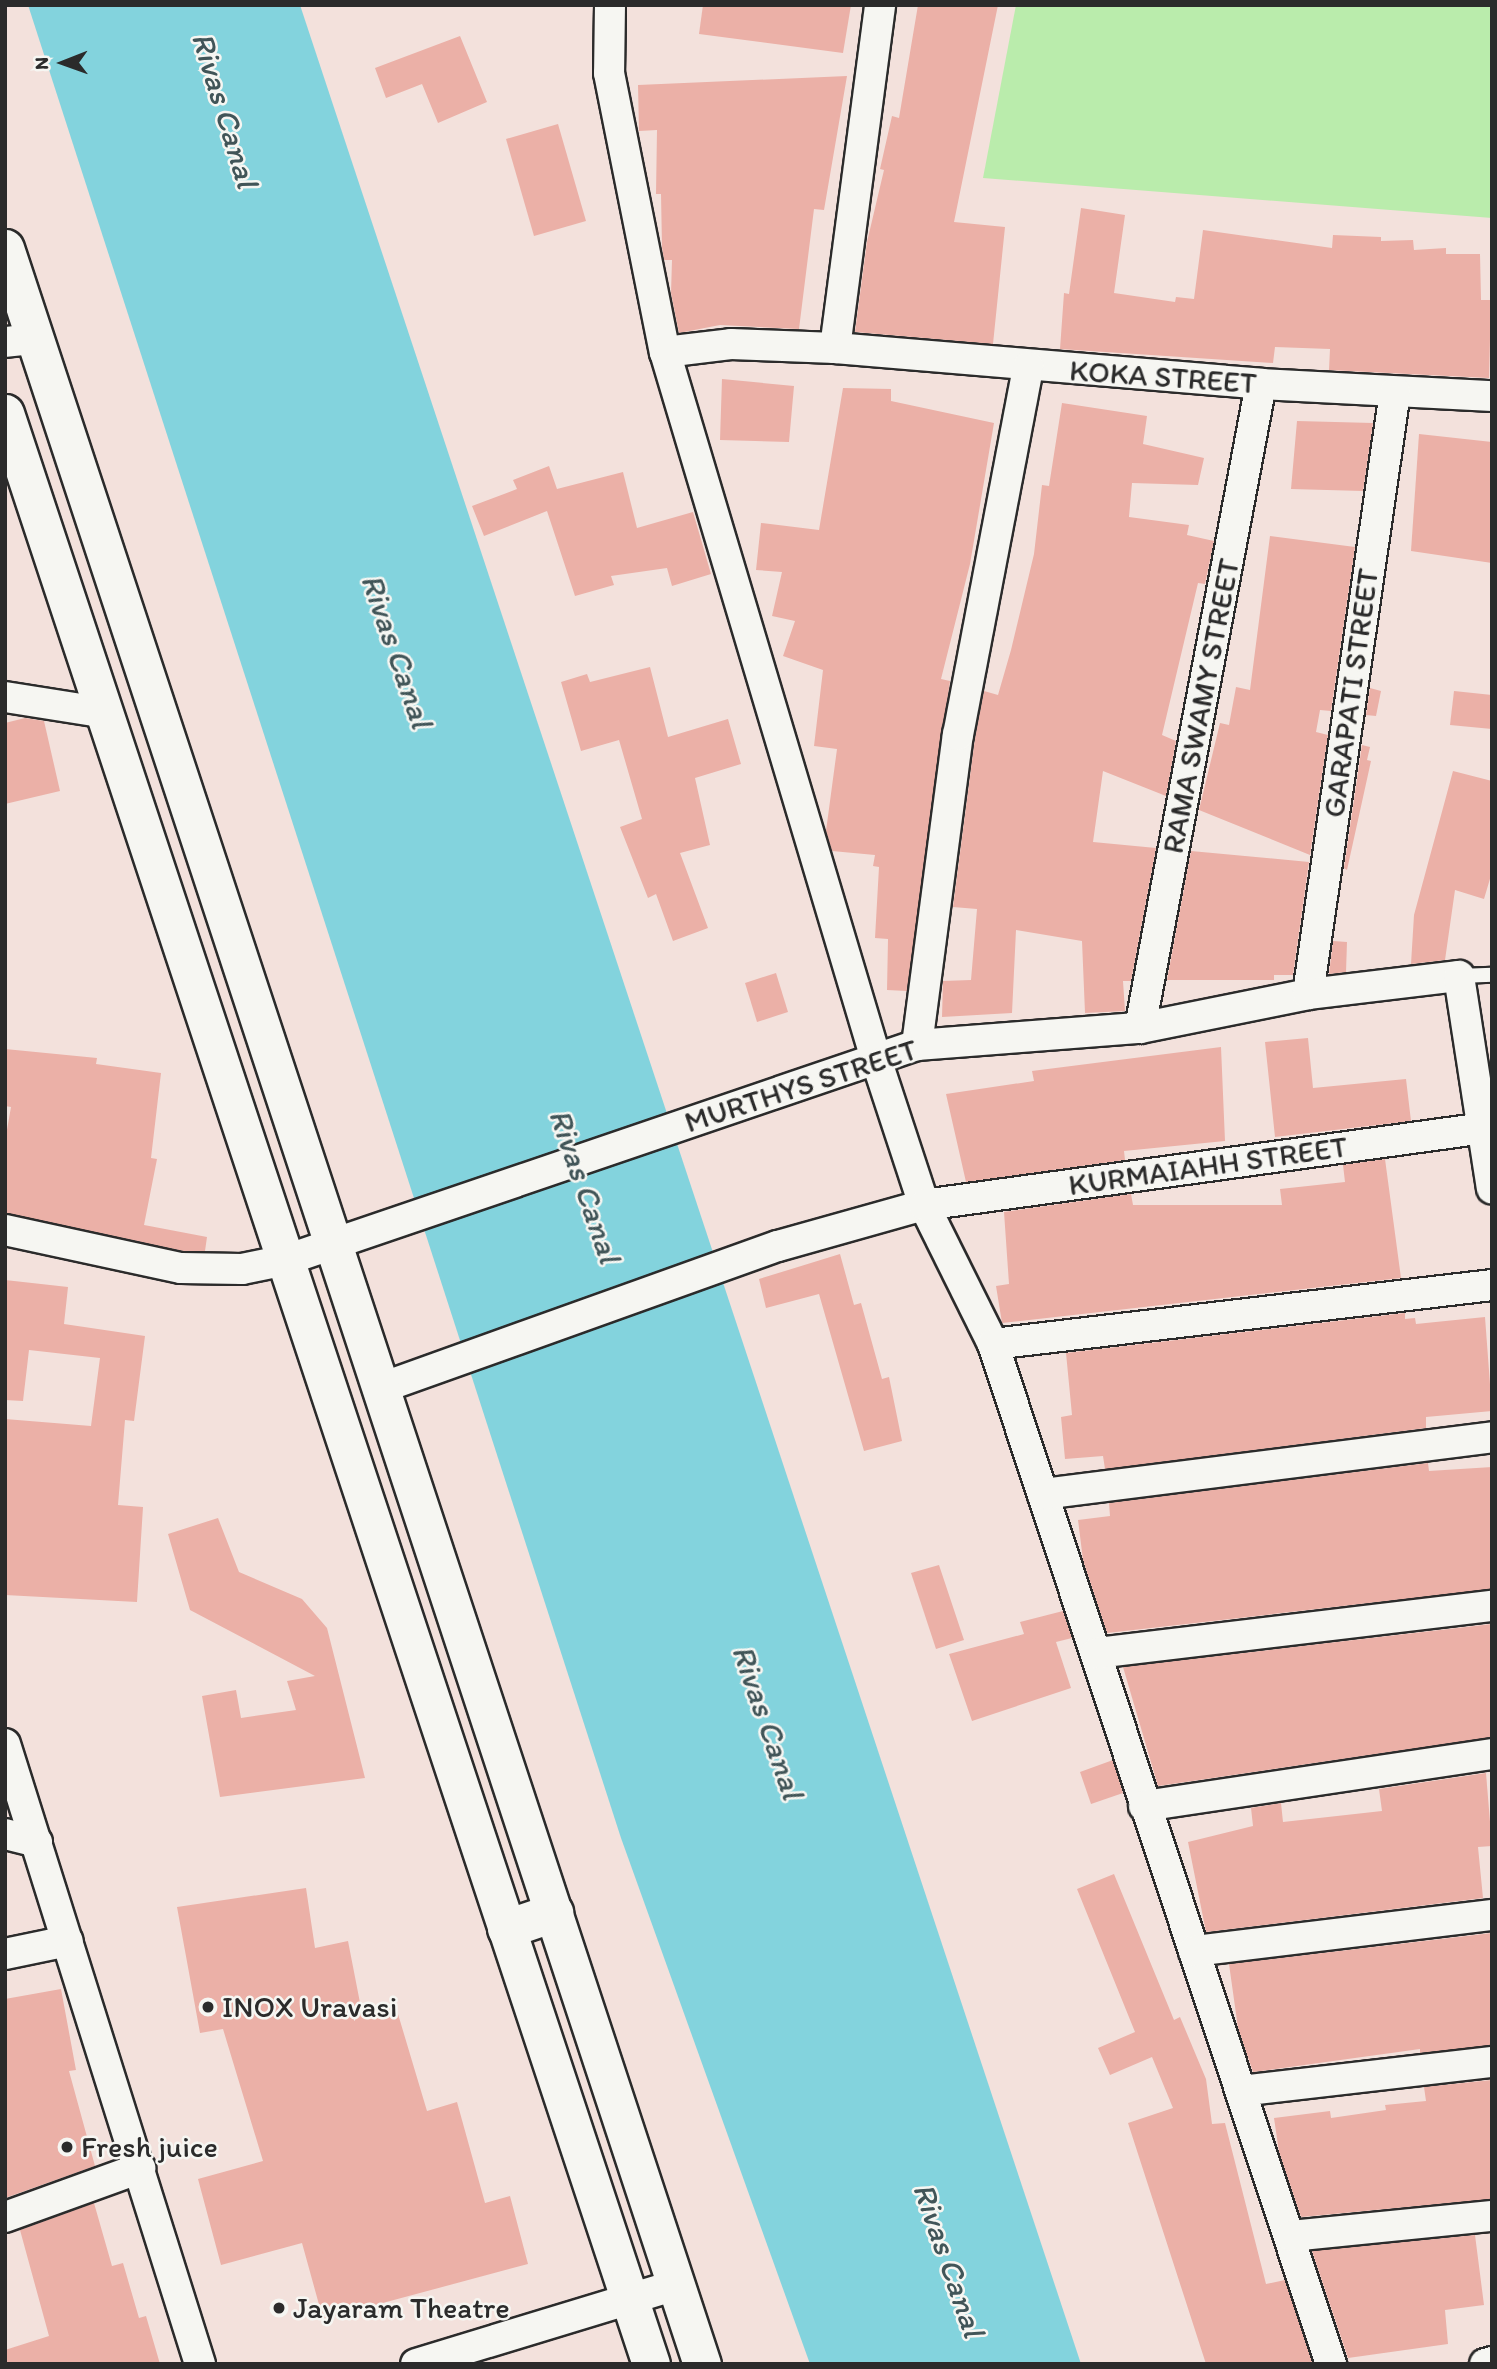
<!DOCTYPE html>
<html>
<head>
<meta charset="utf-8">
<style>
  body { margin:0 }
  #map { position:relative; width:1497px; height:2369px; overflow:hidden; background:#f3e1dc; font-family:Itim,sans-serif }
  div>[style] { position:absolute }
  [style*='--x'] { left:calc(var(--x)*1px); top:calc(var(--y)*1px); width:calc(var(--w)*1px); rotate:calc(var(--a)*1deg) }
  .green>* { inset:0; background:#baecac }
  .water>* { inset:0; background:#83d3dd }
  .building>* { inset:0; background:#ebb0a7 }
  .roads { filter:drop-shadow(2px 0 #2b2b2b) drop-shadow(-2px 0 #2b2b2b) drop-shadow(0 2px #2b2b2b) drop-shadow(0 -2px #2b2b2b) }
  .service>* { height:14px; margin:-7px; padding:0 7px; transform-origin:7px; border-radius:7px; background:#f6f6f2 }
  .minor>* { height:30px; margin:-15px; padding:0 15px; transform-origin:15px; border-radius:15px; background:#f6f6f2 }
  .tertiary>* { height:37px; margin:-18.5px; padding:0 18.5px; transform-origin:18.5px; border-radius:18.5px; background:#f6f6f2 }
  .secondary>* { height:38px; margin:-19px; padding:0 19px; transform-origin:19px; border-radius:19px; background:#f6f6f2 }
  .dots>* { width:19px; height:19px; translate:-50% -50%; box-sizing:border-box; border:4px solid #f6f6f2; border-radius:50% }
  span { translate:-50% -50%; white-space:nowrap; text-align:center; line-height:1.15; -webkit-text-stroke:5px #f6f6f2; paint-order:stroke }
  .street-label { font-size:30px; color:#2b2b2b }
  .poi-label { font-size:30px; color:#2b2b2b }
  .left { translate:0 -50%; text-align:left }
  .water-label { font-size:32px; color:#415558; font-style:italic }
  .frame { position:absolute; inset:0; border:7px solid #2b2b2b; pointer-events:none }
  .north { position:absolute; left:28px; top:28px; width:70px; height:70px; -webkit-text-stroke:5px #f6f6f2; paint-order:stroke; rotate:269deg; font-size:19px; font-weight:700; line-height:28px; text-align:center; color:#2b2b2b }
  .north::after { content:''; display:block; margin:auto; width:24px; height:32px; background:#2b2b2b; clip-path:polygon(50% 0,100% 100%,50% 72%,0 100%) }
</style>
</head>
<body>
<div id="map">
  <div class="green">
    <div style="clip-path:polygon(1016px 5px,1492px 5px,1492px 218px,983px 178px)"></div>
  </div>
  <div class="water">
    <div style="clip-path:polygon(28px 5px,300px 5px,1081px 2364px,810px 2364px,621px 1838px)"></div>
  </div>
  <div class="building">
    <div style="clip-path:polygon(703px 5px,851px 5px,843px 53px,699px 34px)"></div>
    <div style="clip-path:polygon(918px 5px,998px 5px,954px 222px,1005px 227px,993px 344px,855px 332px,867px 242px,884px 170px,880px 169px,892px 116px,899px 118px)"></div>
    <div style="clip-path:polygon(460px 36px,487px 102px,438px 123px,422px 84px,386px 98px,375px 68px)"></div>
    <div style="clip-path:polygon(847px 76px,824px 210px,814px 209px,799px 329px,720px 325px,679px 333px,671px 293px,672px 260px,664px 260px,662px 247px,661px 194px,656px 194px,657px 130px,639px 131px,638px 85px)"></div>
    <div style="clip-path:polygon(558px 124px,586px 221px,534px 236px,506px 139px)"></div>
    <div style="clip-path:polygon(1081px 208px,1125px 215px,1114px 293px,1175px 302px,1176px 297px,1194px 299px,1203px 230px,1332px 248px,1333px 235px,1381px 237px,1381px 241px,1413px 240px,1414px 250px,1446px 248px,1446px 254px,1480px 254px,1481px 300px,1491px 300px,1489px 378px,1329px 370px,1330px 349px,1275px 347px,1273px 363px,1060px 349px,1064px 293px,1069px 294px)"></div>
    <div style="clip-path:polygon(722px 379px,794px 386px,789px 442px,720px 440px)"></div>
    <div style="clip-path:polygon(843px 388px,891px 389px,891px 401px,994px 423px,970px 564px,941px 679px,950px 681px,907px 991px,887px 990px,888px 939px,875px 938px,879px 867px,873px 866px,875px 855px,832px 851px,826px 831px,837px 749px,814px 746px,823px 670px,783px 656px,795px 621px,772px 616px,782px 572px,756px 570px,761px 523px,819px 530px)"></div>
    <div style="clip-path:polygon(1062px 403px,1147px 416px,1143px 444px,1204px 458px,1198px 485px,1132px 483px,1129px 517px,1189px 525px,1187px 535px,1214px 541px,1205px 584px,1198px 583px,1162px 735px,1176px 741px,1166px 796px,1103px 771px,1093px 842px,1156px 848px,1131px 981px,1123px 981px,1125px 1011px,1085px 1013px,1082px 941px,1016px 930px,1012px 1013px,942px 1017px,943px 981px,971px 980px,977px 909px,953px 907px,975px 738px,984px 691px,998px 695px,1011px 650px,1034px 554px,1042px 485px,1049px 486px)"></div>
    <div style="clip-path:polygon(1297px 421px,1373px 423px,1363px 491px,1291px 489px)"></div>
    <div style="clip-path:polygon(1419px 434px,1492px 442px,1492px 563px,1411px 551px)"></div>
    <div style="clip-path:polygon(549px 466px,557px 489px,623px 472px,637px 528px,693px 512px,711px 574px,672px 586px,667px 568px,611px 576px,614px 585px,575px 596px,547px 511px,484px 536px,472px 506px,517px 489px,513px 480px)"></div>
    <div style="clip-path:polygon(1270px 536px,1355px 547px,1331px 711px,1320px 710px,1316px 732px,1328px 735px,1310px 855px,1199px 810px,1220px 723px,1229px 725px,1236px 687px,1250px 690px)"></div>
    <div style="clip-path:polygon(650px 667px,668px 737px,728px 719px,741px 764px,695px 778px,710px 845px,680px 853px,708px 928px,673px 941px,656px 894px,648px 898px,620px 827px,642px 819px,619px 740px,581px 751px,561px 682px,587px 674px,590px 682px)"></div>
    <div style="clip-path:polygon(1370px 688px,1381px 691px,1376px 716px,1366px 715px)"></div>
    <div style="clip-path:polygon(1454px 691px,1492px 695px,1492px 729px,1450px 725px)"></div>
    <div style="clip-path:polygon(25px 718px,44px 721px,60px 791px,5px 804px,5px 723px)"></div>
    <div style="clip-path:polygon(1362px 745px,1370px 747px,1367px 760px,1371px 761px,1347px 870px,1344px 868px)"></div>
    <div style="clip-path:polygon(1453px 771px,1492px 781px,1492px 872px,1484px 899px,1455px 890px,1445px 960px,1411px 964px,1414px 915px)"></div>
    <div style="clip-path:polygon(1191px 851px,1309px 862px,1293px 975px,1274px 975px,1274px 980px,1167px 980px)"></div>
    <div style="clip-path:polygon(1333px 941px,1347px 942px,1346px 972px,1329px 974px)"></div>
    <div style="clip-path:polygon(776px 973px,788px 1012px,757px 1022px,745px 983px)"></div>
    <div style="clip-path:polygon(1308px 1038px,1313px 1088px,1406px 1079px,1411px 1121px,1275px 1137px,1265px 1042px)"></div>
    <div style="clip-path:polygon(1221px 1047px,1225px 1141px,1124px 1151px,1125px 1160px,966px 1182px,946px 1094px,1034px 1081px,1032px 1071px)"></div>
    <div style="clip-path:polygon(5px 1049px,97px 1058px,96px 1064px,161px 1073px,151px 1158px,157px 1159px,144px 1225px,207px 1237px,205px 1251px,183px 1251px,5px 1213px,5px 1141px,11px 1107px,5px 1106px)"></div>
    <div style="clip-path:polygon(1385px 1159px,1401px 1278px,1002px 1323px,996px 1286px,1009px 1284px,1004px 1212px,1131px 1194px,1133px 1205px,1282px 1205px,1280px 1189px,1345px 1182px,1343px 1165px)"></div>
    <div style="clip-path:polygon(840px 1254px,854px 1305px,861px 1303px,882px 1379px,889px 1377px,902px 1441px,864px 1451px,819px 1294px,766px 1308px,759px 1279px)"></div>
    <div style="clip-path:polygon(5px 1280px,68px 1287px,64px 1324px,145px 1336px,134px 1421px,125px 1420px,118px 1505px,143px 1507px,137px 1602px,5px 1595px,5px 1419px,91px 1426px,100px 1358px,29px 1350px,23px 1401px,5px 1400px)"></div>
    <div style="clip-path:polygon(1405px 1313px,1405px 1319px,1415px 1318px,1416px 1324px,1485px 1317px,1492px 1411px,1426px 1417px,1426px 1428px,1105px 1469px,1103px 1456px,1065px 1459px,1061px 1417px,1072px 1415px,1066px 1353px)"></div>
    <div style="clip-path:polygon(1428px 1463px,1429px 1471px,1492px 1467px,1492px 1589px,1107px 1633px,1083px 1560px,1078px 1520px,1110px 1516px,1109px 1503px)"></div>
    <div style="clip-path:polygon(218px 1518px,239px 1572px,302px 1599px,327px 1628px,365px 1778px,220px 1797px,202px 1696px,236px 1690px,241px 1718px,296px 1710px,287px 1681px,315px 1676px,190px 1610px,168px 1534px)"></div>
    <div style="clip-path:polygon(939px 1565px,964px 1640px,936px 1649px,911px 1573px)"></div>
    <div style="clip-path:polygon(1063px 1611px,1072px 1638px,1056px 1642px,1071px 1688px,972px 1721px,949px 1654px,1024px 1634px,1020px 1622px)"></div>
    <div style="clip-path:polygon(1492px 1624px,1492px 1737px,1158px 1786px,1123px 1667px)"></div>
    <div style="clip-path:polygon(1113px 1760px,1123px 1793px,1091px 1804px,1080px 1772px)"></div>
    <div style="clip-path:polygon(1486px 1773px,1492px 1846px,1478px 1847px,1483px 1898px,1206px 1932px,1188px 1842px,1253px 1826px,1251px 1808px,1281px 1803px,1283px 1822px,1382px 1811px,1379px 1789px)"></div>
    <div style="clip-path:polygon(1114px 1874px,1174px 2020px,1180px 2017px,1206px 2079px,1212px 2124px,1225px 2123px,1266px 2284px,1285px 2280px,1312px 2362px,1206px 2364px,1128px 2123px,1173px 2108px,1152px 2057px,1110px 2075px,1098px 2048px,1135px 2032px,1077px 1889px)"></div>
    <div style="clip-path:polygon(306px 1888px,315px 1948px,348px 1941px,362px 2013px,395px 2004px,427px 2111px,457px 2102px,485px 2203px,510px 2196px,528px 2264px,323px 2319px,302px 2243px,221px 2265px,198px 2179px,263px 2161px,223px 2029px,200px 2033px,177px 1907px)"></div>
    <div style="clip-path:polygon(1492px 1933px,1492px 2045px,1420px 2053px,1420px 2049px,1253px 2072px,1238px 2028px,1229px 1964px)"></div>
    <div style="clip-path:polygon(61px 1989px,76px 2070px,69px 2071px,95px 2166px,5px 2198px,5px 1999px)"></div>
    <div style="clip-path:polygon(1492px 2080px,1492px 2199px,1301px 2217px,1279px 2152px,1274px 2118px,1330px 2111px,1331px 2118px,1386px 2110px,1385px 2105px,1426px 2101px,1424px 2087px)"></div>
    <div style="clip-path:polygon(94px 2203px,112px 2266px,123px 2263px,139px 2318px,146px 2316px,160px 2364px,5px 2364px,5px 2350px,49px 2336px,20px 2230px)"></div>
    <div style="clip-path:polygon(1475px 2235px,1484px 2305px,1445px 2310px,1448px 2344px,1348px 2358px,1312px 2251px)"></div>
  </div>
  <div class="roads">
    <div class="service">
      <div style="--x:1459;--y:976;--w:33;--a:-2"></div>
    </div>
    <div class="minor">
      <div style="--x:610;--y:5;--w:68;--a:90.8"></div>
      <div style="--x:609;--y:73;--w:285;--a:78.7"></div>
      <div style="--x:665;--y:352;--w:738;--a:73.38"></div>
      <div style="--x:876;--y:1059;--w:154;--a:71.8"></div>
      <div style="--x:924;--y:1205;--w:155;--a:63.6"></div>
      <div style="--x:993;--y:1344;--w:1075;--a:71.67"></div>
      <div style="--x:5;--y:342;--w:29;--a:-6"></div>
      <div style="--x:835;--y:348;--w:346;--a:-82.5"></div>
      <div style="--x:665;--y:352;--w:66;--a:-6.9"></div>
      <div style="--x:731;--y:344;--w:104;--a:2.2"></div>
      <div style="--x:835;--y:348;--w:428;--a:4.8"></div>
      <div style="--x:1261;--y:384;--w:231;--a:3"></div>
      <div style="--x:5;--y:697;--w:102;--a:9"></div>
      <div style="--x:1308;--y:994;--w:608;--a:-81.78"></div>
      <div style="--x:1140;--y:1028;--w:655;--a:-79.36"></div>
      <div style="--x:917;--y:1045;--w:313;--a:-82.5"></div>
      <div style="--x:958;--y:735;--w:375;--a:-79.2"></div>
      <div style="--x:5;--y:1230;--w:180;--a:12.2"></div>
      <div style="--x:181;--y:1268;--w:61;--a:0.9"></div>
      <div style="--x:242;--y:1269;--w:45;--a:-11.6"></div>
      <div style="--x:286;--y:1260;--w:667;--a:-18.82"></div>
      <div style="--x:917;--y:1045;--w:224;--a:-4.4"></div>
      <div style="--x:1140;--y:1028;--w:171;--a:-11.4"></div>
      <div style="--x:1308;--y:994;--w:152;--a:-6.8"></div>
      <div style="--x:1459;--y:976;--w:215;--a:81.2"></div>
      <div style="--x:993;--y:1344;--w:502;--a:-6.74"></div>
      <div style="--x:381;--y:1388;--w:422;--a:-19.7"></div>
      <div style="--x:778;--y:1246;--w:152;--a:-15.7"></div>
      <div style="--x:924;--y:1205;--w:573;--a:-7.82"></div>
      <div style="--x:1043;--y:1494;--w:453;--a:-7.2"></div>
      <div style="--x:1096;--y:1653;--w:399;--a:-6.8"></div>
      <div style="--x:5;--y:1744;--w:650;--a:72.54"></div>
      <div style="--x:1144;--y:1806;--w:352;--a:-8.5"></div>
      <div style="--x:5;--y:1834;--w:33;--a:14"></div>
      <div style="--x:1194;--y:1951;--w:300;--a:-6.9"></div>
      <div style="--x:5;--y:1954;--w:64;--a:-11.7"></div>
      <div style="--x:1241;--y:2091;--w:253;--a:-6.6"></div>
      <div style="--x:5;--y:2217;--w:144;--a:-19.9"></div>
      <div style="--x:1291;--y:2236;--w:202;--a:-5.7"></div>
      <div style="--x:416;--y:2364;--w:272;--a:-16.9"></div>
      <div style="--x:1485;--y:2364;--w:7;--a:-16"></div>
    </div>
    <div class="tertiary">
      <div style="--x:5;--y:248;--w:2228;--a:71.77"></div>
      <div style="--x:5;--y:413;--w:2055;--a:71.68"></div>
    </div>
    <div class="secondary">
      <div style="--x:507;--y:1929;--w:50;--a:-18.8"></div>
    </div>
  </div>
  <div class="dots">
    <div style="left:208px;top:2007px;background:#2b2b2b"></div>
    <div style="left:67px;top:2147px;background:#2b2b2b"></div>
    <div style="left:279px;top:2308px;background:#2b2b2b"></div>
  </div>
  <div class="street-label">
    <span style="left:1163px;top:377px;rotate:4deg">KOKA STREET</span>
    <span style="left:1351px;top:693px;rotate:-82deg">GARAPATI STREET</span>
    <span style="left:1201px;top:706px;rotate:-79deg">RAMA SWAMY STREET</span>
    <span style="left:801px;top:1086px;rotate:-18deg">MURTHYS STREET</span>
    <span style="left:1208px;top:1166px;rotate:-8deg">KURMAIAHH STREET</span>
  </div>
  <div class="poi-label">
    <span class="left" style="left:222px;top:2007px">INOX Uravasi</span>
    <span class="left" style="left:81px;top:2147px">Fresh juice</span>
    <span class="left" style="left:293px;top:2308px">Jayaram Theatre</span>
  </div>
  <div class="water-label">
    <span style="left:225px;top:110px;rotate:73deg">Rivas Canal</span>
    <span style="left:397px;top:651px;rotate:71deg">Rivas Canal</span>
    <span style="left:585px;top:1186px;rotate:71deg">Rivas Canal</span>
    <span style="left:768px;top:1722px;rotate:71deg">Rivas Canal</span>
    <span style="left:949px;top:2260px;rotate:71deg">Rivas Canal</span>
  </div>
  <div class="frame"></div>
  <div class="north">N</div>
</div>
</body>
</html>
